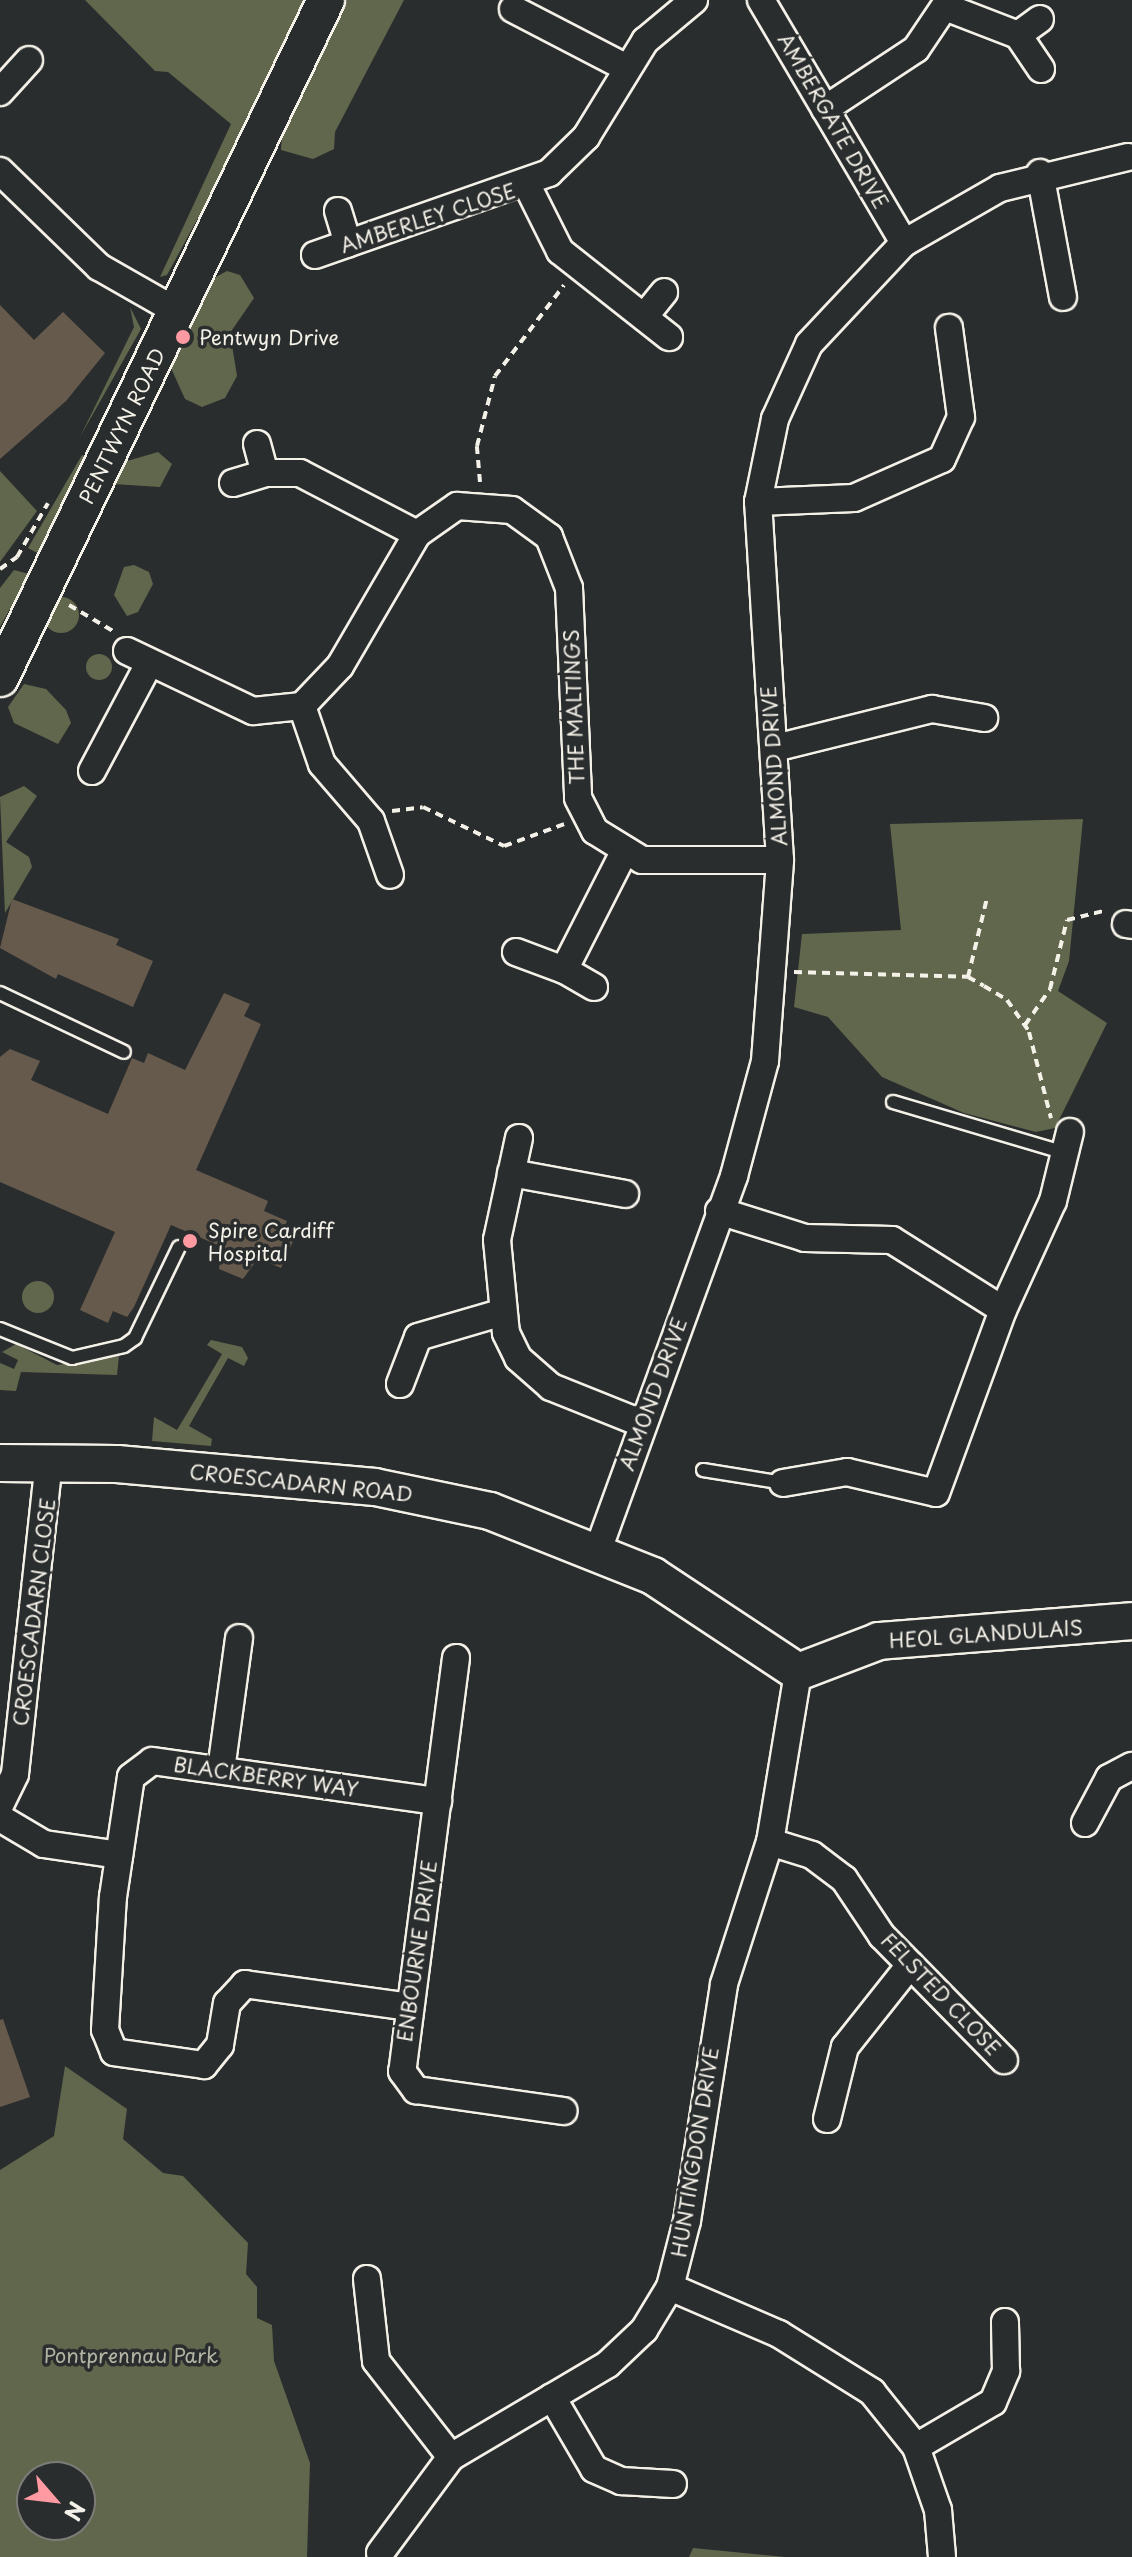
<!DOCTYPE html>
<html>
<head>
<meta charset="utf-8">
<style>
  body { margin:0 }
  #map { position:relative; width:1132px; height:2557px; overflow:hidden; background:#2a2d2e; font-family:"Playpen Sans",sans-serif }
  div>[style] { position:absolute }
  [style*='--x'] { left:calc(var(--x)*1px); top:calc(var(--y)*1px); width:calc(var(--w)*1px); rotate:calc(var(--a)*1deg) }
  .green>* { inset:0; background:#61674c }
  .round { border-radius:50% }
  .building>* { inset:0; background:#665a4c }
  .path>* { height:4px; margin-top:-2px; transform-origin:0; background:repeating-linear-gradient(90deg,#f4f1e8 0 8px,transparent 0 14px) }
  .roads { filter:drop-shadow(2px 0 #f4f1e8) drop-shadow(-2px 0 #f4f1e8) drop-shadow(0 2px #f4f1e8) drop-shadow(0 -2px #f4f1e8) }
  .lane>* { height:12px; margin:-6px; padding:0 6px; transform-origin:6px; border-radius:6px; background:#2a2d2e }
  .street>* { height:26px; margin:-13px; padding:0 13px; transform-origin:13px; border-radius:13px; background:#2a2d2e }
  .secondary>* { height:36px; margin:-18px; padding:0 18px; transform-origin:18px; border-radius:18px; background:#2a2d2e }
  .dots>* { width:22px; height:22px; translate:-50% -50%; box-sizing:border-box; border:4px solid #2a2d2e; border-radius:50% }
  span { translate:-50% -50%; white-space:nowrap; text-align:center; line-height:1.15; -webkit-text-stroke:7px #2a2d2e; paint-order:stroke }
  .street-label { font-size:20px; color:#f4f1e8 }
  .poi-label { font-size:20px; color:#f4f1e8 }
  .left { translate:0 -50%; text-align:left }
  .park-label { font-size:20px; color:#b2b3a2 }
  .north { position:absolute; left:16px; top:2461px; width:80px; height:80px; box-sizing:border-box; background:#2a2d2e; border:2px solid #7b7b78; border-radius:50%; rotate:118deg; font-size:22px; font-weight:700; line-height:32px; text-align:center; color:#f4f1e8 }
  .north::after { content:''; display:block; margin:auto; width:28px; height:36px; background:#ff9aa2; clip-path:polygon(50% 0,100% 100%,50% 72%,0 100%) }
</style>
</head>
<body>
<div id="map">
  <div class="green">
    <div style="clip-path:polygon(85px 0,305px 0,306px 19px,167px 275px,160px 277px,231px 124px,168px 72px,155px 71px)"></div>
    <div style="clip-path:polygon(347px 0,404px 0,335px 132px,334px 149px,313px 159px,281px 150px,282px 133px)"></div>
    <div style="clip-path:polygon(227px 271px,240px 275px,254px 298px,230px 333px,237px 376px,225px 398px,202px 407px,185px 399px,171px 368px,214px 278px)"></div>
    <div style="clip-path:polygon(130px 307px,141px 329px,80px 437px,134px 327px)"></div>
    <div style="clip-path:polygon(158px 452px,172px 464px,160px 487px,113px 484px,117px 464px)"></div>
    <div style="clip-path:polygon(82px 455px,86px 457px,39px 554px,28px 548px)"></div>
    <div style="clip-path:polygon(0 471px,37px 511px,0 562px)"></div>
    <div style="clip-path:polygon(134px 565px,149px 572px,153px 584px,138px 612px,127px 616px,114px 595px,124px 567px)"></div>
    <div style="clip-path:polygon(14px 570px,29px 574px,0 627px,0 588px)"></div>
    <div class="round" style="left:43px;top:597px;width:36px;height:36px"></div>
    <div class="round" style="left:86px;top:654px;width:26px;height:26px"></div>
    <div style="clip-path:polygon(24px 684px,46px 689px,66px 710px,71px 723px,58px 744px,14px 723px,8px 707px)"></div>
    <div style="clip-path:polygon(24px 786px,37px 796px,6px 842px,29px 857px,32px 867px,5px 913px,0 797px)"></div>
    <div style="clip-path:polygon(1083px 819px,1069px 961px,1058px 991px,1107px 1023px,1055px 1128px,1036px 1132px,964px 1113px,882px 1077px,828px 1017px,794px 1007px,802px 934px,901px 930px,890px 824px)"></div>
    <div class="round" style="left:22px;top:1281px;width:32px;height:32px"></div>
    <div style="clip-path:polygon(211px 1340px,242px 1347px,248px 1358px,244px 1366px,228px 1358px,189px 1426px,212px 1439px,211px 1446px,152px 1441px,154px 1417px,177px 1430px,195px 1400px,222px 1354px,207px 1345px)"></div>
    <div style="clip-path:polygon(16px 1344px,57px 1365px,119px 1356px,117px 1375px,21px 1372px,16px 1391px,0 1390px,0 1363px,14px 1369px,18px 1360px,2px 1352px)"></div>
    <div style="clip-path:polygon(evenodd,65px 2066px,127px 2109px,123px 2139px,163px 2173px,183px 2176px,248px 2243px,246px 2274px,257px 2287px,257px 2318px,272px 2325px,274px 2361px,310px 2463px,307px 2557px,0 2557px,0 2170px,54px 2136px,65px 2066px,80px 2477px,80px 2525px,32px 2525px,32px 2477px,80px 2477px)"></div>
    <div style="clip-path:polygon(693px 2548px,785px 2557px,689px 2557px)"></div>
  </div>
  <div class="building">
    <div style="clip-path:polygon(0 305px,34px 340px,63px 312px,105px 353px,66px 401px,0 459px)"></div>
    <div style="clip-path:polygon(12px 899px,119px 939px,116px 945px,153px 961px,133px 1007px,58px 974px,56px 979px,0 948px)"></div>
    <div style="clip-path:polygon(224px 993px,250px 1004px,244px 1016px,261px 1024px,196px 1170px,268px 1201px,264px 1211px,287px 1221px,282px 1233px,294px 1239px,281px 1268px,258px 1258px,243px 1279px,219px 1269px,222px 1247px,171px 1225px,134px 1307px,127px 1317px,113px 1311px,108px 1323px,80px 1310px,115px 1232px,0 1182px,0 1057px,10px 1049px,40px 1061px,31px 1080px,108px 1114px,132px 1058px,144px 1063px,148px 1053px,185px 1070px)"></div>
    <div style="clip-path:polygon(3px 2019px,30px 2097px,0 2107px,0 2020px)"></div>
  </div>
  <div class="path">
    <div style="--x:480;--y:482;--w:36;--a:-95"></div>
    <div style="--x:477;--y:446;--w:72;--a:-75.6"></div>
    <div style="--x:495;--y:376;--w:114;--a:-52.8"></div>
    <div style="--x:17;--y:557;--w:62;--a:-60.1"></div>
    <div style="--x:0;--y:569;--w:21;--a:-35"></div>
    <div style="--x:69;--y:605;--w:51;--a:30.6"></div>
    <div style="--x:392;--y:811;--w:31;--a:-7"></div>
    <div style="--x:423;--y:807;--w:90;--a:25.7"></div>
    <div style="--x:504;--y:846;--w:64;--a:-20.1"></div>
    <div style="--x:794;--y:972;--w:174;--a:1.6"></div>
    <div style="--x:968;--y:977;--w:18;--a:29"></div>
    <div style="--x:984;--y:986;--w:27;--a:31"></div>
    <div style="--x:1007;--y:1000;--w:39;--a:55"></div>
    <div style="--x:1029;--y:1032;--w:89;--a:75.7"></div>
    <div style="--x:968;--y:977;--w:81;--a:-76.5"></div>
    <div style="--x:1025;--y:1025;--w:44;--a:-55.2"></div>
    <div style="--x:1050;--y:989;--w:71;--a:-76.2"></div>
    <div style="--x:1067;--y:920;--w:41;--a:-14"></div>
  </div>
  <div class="roads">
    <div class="lane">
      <div style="--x:0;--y:993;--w:137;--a:25.4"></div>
      <div style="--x:893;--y:1102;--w:179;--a:16.5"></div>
      <div style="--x:0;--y:1329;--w:78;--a:21.9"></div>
      <div style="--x:72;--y:1358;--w:53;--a:-13"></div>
      <div style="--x:124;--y:1346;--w:14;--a:-36"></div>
      <div style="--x:135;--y:1338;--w:101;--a:-64.2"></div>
      <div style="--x:703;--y:1470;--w:81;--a:9.2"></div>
    </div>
    <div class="street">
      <div style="--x:761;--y:0;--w:282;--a:59.5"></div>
      <div style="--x:948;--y:8;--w:75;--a:21.1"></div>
      <div style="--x:1018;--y:35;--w:41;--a:55.9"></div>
      <div style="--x:513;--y:9;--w:128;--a:27.4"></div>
      <div style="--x:1018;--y:35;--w:27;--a:-36"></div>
      <div style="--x:0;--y:92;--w:43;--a:-47.8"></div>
      <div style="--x:825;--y:109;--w:109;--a:-33.4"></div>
      <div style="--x:916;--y:49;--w:59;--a:-56"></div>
      <div style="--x:0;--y:171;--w:138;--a:44.1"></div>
      <div style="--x:99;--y:267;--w:89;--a:29.7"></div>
      <div style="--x:1040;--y:173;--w:126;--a:79.5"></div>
      <div style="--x:527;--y:185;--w:74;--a:63.4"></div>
      <div style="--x:560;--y:251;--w:139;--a:38.3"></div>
      <div style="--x:338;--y:211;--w:34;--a:73"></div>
      <div style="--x:315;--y:255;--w:248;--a:-19.3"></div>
      <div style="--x:549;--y:173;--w:52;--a:-44.2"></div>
      <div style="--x:586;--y:137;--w:113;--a:-58.4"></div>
      <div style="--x:645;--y:41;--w:64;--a:-39.9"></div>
      <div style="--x:644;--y:317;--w:32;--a:-51"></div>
      <div style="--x:257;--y:444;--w:30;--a:75"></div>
      <div style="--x:233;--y:483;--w:34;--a:-17"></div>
      <div style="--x:265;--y:473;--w:35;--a:0"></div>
      <div style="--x:300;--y:473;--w:132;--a:27.5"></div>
      <div style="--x:758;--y:502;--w:96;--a:-2.4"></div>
      <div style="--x:854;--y:498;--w:96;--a:-23.9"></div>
      <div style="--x:942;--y:459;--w:46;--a:-65.7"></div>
      <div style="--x:961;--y:417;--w:90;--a:-97.7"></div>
      <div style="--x:127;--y:651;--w:140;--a:25.5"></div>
      <div style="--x:253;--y:711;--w:49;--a:-5.8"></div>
      <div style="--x:302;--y:706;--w:55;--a:-46.5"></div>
      <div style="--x:340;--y:666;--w:153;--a:-59.7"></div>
      <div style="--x:417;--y:534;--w:49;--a:-35"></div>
      <div style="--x:457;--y:506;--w:55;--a:4.2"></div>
      <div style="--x:512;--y:510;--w:46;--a:36.1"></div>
      <div style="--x:549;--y:537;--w:55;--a:68.6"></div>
      <div style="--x:569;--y:588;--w:210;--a:87.5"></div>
      <div style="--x:578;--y:798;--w:37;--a:63"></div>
      <div style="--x:595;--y:831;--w:55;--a:31.7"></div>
      <div style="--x:642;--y:860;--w:138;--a:0"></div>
      <div style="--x:302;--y:706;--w:61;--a:71"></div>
      <div style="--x:322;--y:764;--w:75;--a:49.3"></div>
      <div style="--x:371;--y:821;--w:57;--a:70.6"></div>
      <div style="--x:775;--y:748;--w:162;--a:-14"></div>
      <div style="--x:932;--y:709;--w:53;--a:9.8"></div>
      <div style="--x:92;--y:771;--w:121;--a:-62"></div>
      <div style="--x:1126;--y:924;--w:6;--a:9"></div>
      <div style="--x:516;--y:952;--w:51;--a:20.6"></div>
      <div style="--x:594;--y:987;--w:34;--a:-150"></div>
      <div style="--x:564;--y:970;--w:130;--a:-63"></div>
      <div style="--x:519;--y:1138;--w:104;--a:102.2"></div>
      <div style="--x:497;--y:1240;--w:93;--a:84.5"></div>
      <div style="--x:506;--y:1333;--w:28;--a:64"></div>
      <div style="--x:518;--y:1358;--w:44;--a:41.3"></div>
      <div style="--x:551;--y:1387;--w:97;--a:21.8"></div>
      <div style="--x:511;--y:1173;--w:116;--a:10.4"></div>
      <div style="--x:719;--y:1211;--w:90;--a:17.4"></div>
      <div style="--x:805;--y:1238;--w:87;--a:1.3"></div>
      <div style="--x:892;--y:1240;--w:131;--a:32.2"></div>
      <div style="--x:400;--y:1384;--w:50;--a:-69"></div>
      <div style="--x:418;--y:1337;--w:85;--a:-16.3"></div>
      <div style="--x:783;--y:1483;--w:65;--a:-9.8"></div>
      <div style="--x:847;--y:1472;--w:91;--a:13.3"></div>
      <div style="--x:936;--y:1493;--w:195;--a:-69.9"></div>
      <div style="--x:1003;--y:1310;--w:120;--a:-65.4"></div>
      <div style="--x:1053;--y:1201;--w:71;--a:-76.2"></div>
      <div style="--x:598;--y:1550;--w:398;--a:-70"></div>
      <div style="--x:734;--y:1176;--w:119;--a:-74.9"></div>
      <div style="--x:765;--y:1061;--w:202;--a:-85.7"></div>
      <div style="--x:780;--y:860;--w:359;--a:-93.5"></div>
      <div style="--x:758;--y:502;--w:85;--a:-78.4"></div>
      <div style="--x:775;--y:419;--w:82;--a:-65.6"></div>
      <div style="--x:809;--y:344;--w:139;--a:-46.8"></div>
      <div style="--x:904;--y:243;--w:111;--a:-29.8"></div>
      <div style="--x:1000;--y:188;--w:132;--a:-13.6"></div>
      <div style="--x:456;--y:1658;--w:417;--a:97.4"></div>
      <div style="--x:402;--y:2071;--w:24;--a:54"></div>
      <div style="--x:416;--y:2090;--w:149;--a:8.1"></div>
      <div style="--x:221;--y:1770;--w:133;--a:-82.2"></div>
      <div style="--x:0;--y:1805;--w:34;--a:-64"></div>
      <div style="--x:15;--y:1774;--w:314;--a:-83.8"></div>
      <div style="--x:0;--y:1818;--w:51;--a:30.6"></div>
      <div style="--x:44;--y:1844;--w:76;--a:8.3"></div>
      <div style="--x:1085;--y:1823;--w:51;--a:-61.9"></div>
      <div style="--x:1109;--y:1778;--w:26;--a:-28"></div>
      <div style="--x:770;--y:1842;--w:44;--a:17.2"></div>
      <div style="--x:812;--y:1855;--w:40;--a:37"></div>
      <div style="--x:844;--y:1879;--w:69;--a:56.3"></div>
      <div style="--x:882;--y:1936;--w:174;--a:45.5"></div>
      <div style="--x:410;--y:2007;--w:167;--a:-172.1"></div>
      <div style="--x:245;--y:1984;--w:26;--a:133"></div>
      <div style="--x:227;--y:2003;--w:43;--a:99.5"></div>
      <div style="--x:220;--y:2045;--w:26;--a:129"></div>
      <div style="--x:204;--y:2065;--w:91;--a:-171.8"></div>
      <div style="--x:114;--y:2052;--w:24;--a:-112"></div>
      <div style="--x:105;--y:2030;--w:133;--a:-86.6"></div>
      <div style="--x:113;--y:1897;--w:121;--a:-81.5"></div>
      <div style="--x:131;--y:1777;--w:26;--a:-37"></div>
      <div style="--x:152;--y:1761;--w:289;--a:8"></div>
      <div style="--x:827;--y:2119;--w:74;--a:-76"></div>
      <div style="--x:845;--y:2047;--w:105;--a:-51.6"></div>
      <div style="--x:367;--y:2279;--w:82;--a:83.7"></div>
      <div style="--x:376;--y:2361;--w:122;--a:52"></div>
      <div style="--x:670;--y:2287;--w:119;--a:23.3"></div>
      <div style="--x:779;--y:2334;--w:110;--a:31.9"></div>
      <div style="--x:872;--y:2392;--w:70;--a:51.3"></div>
      <div style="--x:916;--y:2447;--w:67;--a:70.8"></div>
      <div style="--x:938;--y:2510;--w:47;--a:85.1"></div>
      <div style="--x:552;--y:2397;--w:83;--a:59.7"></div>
      <div style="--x:594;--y:2469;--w:30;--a:24"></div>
      <div style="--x:621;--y:2481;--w:52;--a:3.3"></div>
      <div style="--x:916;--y:2447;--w:89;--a:-30.3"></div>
      <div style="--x:993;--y:2402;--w:34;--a:-67"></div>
      <div style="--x:1006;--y:2371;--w:49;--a:-91.2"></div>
      <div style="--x:380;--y:2553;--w:119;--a:-53.5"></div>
      <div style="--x:451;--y:2457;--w:182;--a:-30.6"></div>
      <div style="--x:608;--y:2364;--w:50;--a:-43.4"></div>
      <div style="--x:644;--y:2330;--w:50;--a:-58.8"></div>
      <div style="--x:670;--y:2287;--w:68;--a:-75.6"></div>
      <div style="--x:687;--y:2221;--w:240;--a:-81.1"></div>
      <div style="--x:724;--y:1984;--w:149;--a:-72.1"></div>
      <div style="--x:770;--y:1842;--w:172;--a:-80.6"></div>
    </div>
    <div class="secondary">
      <div style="--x:0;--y:678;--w:752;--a:-64.32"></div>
      <div style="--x:0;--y:1463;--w:117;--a:0.5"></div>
      <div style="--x:117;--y:1464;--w:259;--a:5.1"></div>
      <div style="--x:375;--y:1487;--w:117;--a:11.8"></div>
      <div style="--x:490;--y:1511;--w:175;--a:21.7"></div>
      <div style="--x:653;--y:1576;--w:174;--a:33.5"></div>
      <div style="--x:798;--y:1672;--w:87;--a:-20.9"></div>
      <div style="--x:879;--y:1641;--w:254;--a:-4.5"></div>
    </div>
  </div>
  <div class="dots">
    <div style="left:183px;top:337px;background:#ff9aa2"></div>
    <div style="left:190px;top:1241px;background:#ff9aa2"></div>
  </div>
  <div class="street-label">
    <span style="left:833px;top:121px;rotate:60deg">AMBERGATE DRIVE</span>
    <span style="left:428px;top:218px;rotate:-18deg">AMBERLEY CLOSE</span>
    <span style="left:122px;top:426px;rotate:-64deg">PENTWYN ROAD</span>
    <span style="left:574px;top:707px;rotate:-92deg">THE MALTINGS</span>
    <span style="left:774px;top:766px;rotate:-94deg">ALMOND DRIVE</span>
    <span style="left:653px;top:1394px;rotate:-70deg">ALMOND DRIVE</span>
    <span style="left:301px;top:1483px;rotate:6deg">CROESCADARN ROAD</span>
    <span style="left:34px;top:1612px;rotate:-83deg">CROESCADARN CLOSE</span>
    <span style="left:986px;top:1634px;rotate:-4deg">HEOL GLANDULAIS</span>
    <span style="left:266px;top:1777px;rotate:8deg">BLACKBERRY WAY</span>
    <span style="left:417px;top:1951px;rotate:-82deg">ENBOURNE DRIVE</span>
    <span style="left:941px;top:1994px;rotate:46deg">FELSTED CLOSE</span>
    <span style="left:695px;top:2152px;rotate:-81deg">HUNTINGDON DRIVE</span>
  </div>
  <div class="poi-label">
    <span class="left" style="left:199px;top:337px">Pentwyn Drive</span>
    <span class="left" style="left:208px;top:1242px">Spire Cardiff<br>Hospital</span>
  </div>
  <div class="park-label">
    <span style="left:131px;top:2355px">Pontprennau Park</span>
  </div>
  <div class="north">N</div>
</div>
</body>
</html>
